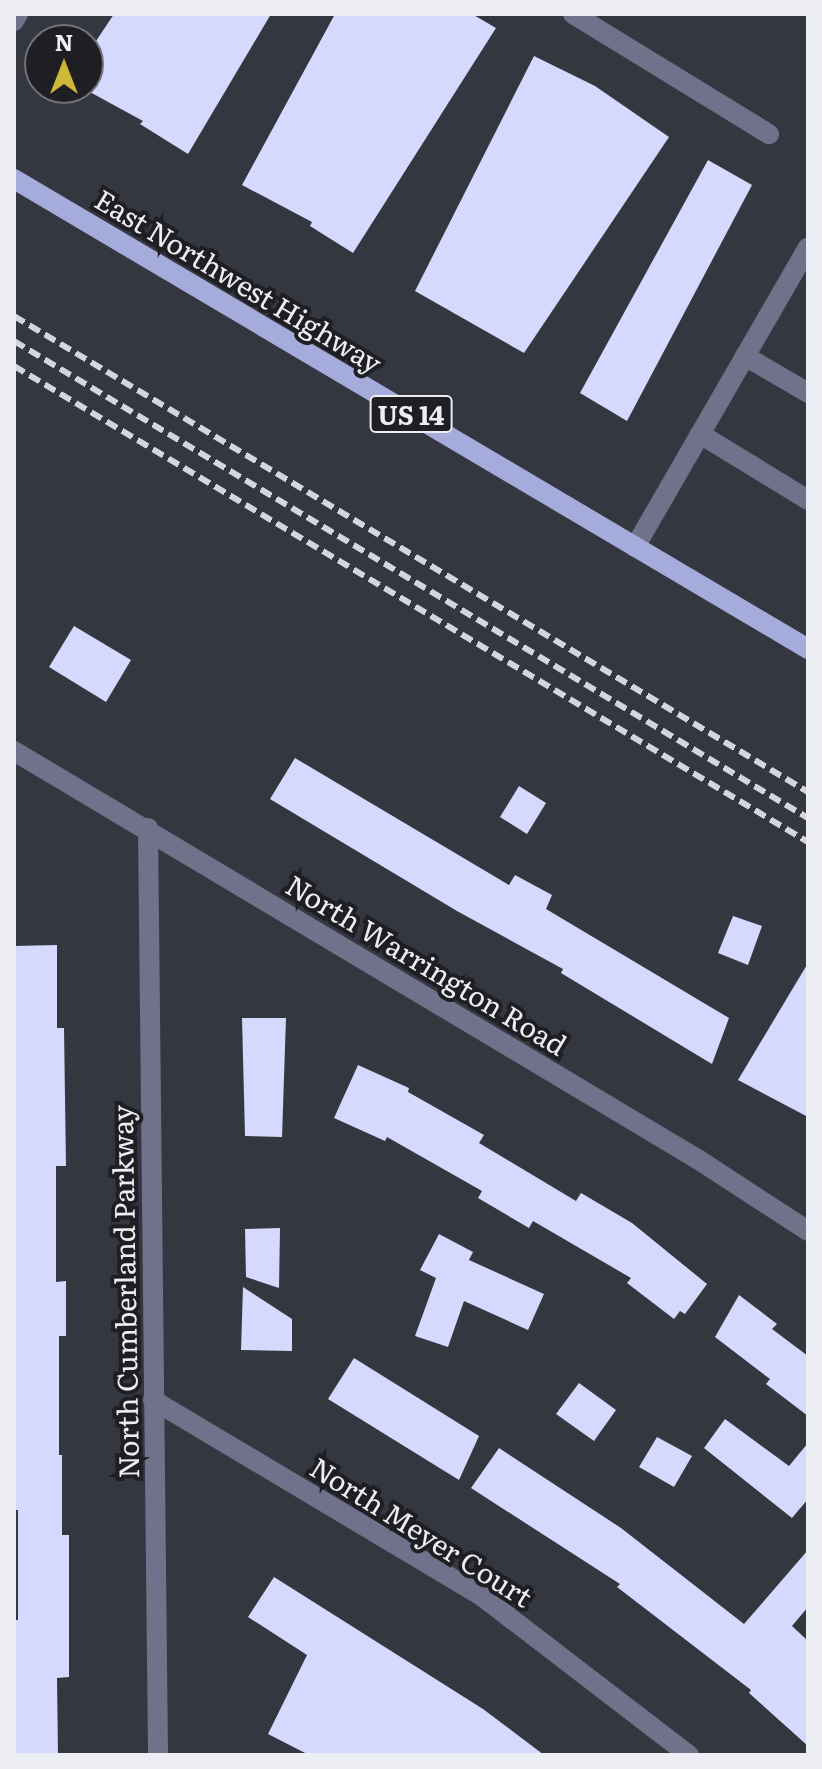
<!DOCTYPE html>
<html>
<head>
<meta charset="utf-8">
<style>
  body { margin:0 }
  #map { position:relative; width:822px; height:1769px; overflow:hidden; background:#353740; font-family:Literata,serif }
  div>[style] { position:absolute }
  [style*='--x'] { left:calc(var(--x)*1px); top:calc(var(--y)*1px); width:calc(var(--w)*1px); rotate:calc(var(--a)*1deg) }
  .building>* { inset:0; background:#d4d9fd }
  .minor>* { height:20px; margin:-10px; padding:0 10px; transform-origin:10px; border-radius:10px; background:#6f728a }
  .major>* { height:20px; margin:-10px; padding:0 10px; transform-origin:10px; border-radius:10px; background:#a5abdb }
  .rail>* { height:6px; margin-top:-3px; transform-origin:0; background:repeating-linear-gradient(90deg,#d5d6dc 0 12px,transparent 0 18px) }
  span { translate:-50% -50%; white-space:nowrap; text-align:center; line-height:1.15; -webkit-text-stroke:8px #1e1e23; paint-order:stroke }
  .shield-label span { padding:2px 6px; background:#1e1e23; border:2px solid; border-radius:6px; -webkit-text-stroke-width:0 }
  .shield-label { font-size:26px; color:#edeef4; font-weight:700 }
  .street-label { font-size:28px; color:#edeef4 }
  .frame { position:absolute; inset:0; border:16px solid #edeef4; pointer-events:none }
  .north { position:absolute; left:24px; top:24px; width:80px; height:80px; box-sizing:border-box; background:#1e1e23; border:2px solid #717177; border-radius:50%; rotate:0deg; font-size:22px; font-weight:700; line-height:32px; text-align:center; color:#edeef4 }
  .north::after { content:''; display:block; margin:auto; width:28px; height:36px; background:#cfb837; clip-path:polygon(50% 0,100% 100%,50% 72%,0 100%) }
</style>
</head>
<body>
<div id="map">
  <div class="building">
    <div style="clip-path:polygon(114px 14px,271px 14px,188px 154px,140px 124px,143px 121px,88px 91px,88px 53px)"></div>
    <div style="clip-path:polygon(335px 14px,472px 14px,496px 28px,353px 253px,310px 226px,312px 222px,242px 185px)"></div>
    <div style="clip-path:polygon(534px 56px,595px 86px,669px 137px,524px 353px,415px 291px)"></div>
    <div style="clip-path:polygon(708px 160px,752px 185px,627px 421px,580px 393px)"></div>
    <div style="clip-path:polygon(74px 626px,131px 660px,106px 702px,49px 667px)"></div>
    <div style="clip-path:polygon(295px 758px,509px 885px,515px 875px,552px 895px,546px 909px,729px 1018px,712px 1064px,561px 973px,563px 969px,457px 911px,270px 799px)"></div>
    <div style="clip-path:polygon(519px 786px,546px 803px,527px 834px,500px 817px)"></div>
    <div style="clip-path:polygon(733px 916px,762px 926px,748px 965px,718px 953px)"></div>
    <div style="clip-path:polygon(57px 945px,57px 1028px,64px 1028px,66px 1166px,56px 1166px,56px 1282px,66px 1281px,66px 1336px,59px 1336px,59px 1455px,62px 1455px,62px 1535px,69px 1535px,69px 1677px,57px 1678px,58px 1755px,14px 1755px,14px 1620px,18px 1620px,18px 1510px,14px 1510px,14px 946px)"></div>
    <div style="clip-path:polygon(808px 963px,808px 1117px,738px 1080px)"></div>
    <div style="clip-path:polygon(242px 1018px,286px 1018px,282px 1137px,245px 1136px)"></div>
    <div style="clip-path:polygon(358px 1065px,409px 1088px,408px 1092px,484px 1135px,479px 1143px,576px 1201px,581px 1193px,632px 1223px,707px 1284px,685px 1314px,680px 1311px,674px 1319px,627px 1283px,631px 1278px,533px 1221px,529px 1228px,478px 1198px,482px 1191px,387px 1137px,385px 1141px,334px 1118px)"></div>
    <div style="clip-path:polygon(280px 1228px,279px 1288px,246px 1277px,245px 1229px)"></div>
    <div style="clip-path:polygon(439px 1234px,473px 1252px,469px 1260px,544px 1294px,528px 1330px,464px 1301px,448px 1347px,415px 1336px,436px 1278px,420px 1270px)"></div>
    <div style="clip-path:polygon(243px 1287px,292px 1319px,292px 1351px,241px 1350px)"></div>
    <div style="clip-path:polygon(739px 1295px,777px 1324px,772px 1329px,808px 1356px,808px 1416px,766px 1384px,770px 1379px,715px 1337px)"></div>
    <div style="clip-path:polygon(354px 1358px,479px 1436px,459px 1480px,328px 1399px)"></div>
    <div style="clip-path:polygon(579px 1383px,616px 1410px,594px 1441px,556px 1414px)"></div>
    <div style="clip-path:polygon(725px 1419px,789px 1466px,808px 1443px,808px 1499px,792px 1518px,704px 1448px)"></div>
    <div style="clip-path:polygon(657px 1437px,692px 1456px,674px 1487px,639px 1467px)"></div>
    <div style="clip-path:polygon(499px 1448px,621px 1528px,744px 1624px,808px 1550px,808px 1607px,792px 1626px,808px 1641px,808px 1746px,749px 1693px,751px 1690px,617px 1587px,620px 1584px,471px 1488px)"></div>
    <div style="clip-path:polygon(274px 1577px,483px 1709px,544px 1755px,309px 1755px,268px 1734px,307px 1655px,248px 1617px)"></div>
  </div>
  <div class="minor">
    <div style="--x:573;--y:14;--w:230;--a:31.5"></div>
    <div style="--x:14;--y:21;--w:8;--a:-60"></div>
    <div style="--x:745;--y:356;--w:73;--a:30.4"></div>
    <div style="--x:700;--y:434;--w:127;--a:31.4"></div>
    <div style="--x:635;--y:547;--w:346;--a:-60"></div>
    <div style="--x:14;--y:751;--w:798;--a:30.84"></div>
    <div style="--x:699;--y:1160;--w:130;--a:33.1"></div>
    <div style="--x:148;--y:828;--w:927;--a:89.38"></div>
    <div style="--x:153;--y:1400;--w:379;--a:30.8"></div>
    <div style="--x:479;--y:1594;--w:265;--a:37.5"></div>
  </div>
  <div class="major">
    <div style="--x:14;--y:179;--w:923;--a:30.62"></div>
  </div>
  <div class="rail">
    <div style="--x:14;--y:316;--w:926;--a:30.94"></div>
    <div style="--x:14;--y:341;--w:926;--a:31"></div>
    <div style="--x:14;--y:366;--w:926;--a:30.94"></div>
  </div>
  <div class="shield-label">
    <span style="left:411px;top:414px">US 14</span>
  </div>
  <div class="street-label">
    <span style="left:239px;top:280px;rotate:31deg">East Northwest Highway</span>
    <span style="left:427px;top:964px;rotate:31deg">North Warrington Road</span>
    <span style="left:124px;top:1292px;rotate:-91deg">North Cumberland Parkway</span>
    <span style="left:422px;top:1531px;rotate:32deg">North Meyer Court</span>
  </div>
  <div class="frame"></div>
  <div class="north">N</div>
</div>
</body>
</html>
